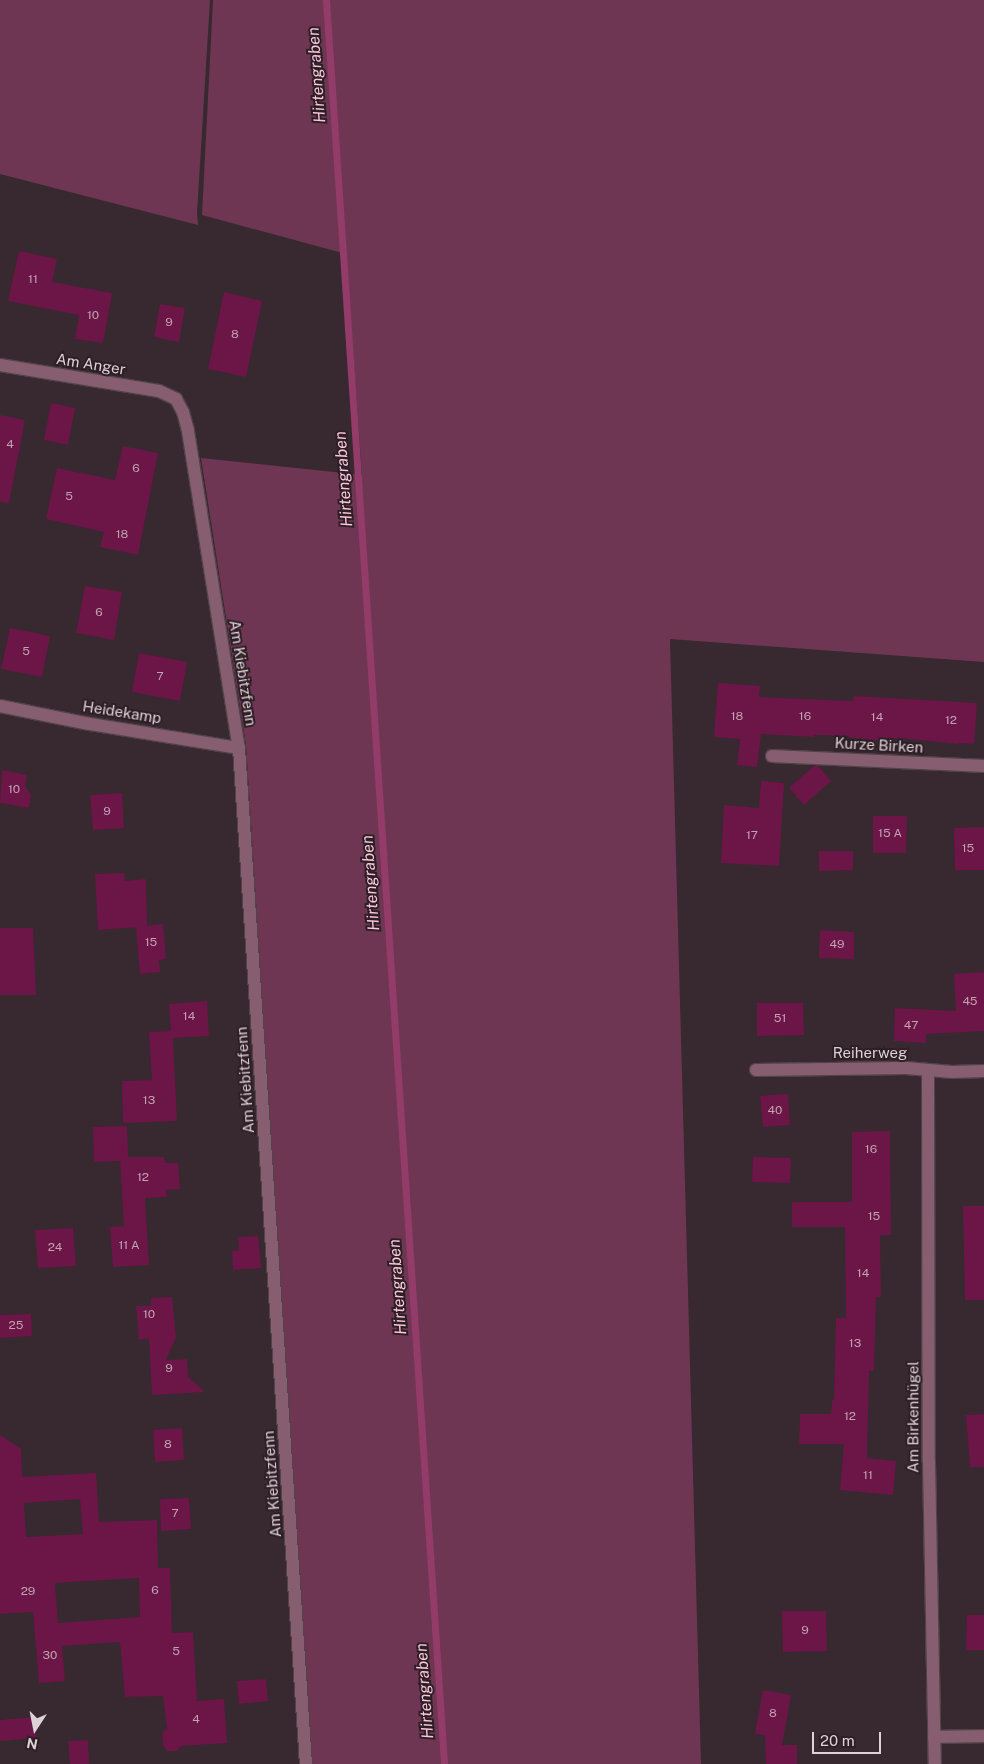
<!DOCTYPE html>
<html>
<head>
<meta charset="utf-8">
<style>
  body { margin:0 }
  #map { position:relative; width:984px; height:1764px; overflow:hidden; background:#38282f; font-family:"Public Sans",sans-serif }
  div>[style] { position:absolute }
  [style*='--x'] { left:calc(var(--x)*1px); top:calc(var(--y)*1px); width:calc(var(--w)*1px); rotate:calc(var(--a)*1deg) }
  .green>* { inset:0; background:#6e3652 }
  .stream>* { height:7px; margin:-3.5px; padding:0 3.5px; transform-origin:3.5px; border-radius:3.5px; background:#933b69 }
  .building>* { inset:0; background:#6c1547 }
  .roads { filter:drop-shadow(1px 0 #52434a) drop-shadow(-1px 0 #52434a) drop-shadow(0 1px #52434a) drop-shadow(0 -1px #52434a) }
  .minor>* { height:12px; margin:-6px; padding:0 6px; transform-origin:6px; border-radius:6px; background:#865e70 }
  span { translate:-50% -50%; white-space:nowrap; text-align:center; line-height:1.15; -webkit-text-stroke:4px #2e1e25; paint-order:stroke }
  .number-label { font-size:12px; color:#c1a3b2 }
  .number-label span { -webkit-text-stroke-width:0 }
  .street-label { font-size:15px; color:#ddd2d6 }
  .water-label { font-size:16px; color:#fac8dd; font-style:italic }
  .north { position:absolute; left:10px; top:1704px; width:50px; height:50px; -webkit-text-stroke:4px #2e1e25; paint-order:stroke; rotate:191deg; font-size:14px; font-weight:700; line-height:20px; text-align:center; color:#ddd2d6 }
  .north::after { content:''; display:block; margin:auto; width:18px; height:22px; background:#ddd2d6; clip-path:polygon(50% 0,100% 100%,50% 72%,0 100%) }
  .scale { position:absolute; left:812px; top:1732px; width:69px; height:22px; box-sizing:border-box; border:2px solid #ddd2d6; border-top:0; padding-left:6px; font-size:15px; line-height:18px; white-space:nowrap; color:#ddd2d6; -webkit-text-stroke:4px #2e1e25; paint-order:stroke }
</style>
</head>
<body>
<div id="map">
  <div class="green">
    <div style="clip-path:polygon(0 0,210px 0,197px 213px,198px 225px,0 174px)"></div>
    <div style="clip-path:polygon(213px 0,984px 0,984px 662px,670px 639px,701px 1764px,311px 1764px,246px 745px,201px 458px,362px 475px,346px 254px,202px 215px)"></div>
  </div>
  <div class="stream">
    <div style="--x:326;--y:0;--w:1768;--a:86.17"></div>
  </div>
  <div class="building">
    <div style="clip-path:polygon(19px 251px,57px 259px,52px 282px,112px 293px,103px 343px,75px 339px,79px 315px,8px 301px)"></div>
    <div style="clip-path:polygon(224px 292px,262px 301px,246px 377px,208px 369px)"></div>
    <div style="clip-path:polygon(160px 304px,185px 308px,179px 342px,154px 337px)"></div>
    <div style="clip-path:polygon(51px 403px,75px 408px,68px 445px,44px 440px)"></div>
    <div style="clip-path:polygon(0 415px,25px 420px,9px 503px,0 502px)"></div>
    <div style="clip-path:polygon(123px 446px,158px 453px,138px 555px,100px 547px,104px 532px,46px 519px,57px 468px,115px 480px)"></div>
    <div style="clip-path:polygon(85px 586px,122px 592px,114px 640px,76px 633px)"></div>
    <div style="clip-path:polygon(10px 628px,50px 636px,42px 677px,1px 669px)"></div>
    <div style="clip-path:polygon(139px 653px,187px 662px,180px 701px,132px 692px)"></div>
    <div style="clip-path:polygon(718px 683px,760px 686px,759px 697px,853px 701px,854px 696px,977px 703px,974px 744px,958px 743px,958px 744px,900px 738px,885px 739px,885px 741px,827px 735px,814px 735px,814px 737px,761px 734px,757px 767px,737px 765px,740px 739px,714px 737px)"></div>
    <div style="clip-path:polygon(814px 766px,818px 766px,831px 781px,804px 805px,789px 788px)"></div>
    <div style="clip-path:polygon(2px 770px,27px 775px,25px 786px,31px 795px,29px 808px,0 803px)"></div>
    <div style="clip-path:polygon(761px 781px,784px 783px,779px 866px,721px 863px,724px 805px,759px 808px)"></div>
    <div style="clip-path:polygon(122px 793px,124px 828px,93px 830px,90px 795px)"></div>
    <div style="clip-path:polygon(873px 816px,907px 816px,906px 853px,873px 853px)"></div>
    <div style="clip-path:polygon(984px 827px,984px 870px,955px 870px,954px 828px)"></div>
    <div style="clip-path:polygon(819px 851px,853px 851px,853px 870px,819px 871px)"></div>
    <div style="clip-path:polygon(124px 873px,125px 881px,146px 879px,147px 926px,163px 924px,166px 959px,159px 960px,160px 972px,140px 974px,136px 927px,140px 927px,98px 930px,95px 874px)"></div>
    <div style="clip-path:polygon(0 928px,33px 928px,36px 995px,0 995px)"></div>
    <div style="clip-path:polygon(820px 930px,854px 932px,854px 959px,819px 958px)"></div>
    <div style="clip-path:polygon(984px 972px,984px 1031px,926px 1034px,926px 1043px,894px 1041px,895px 1008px,956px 1011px,954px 974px)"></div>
    <div style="clip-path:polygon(207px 1001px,209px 1036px,173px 1038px,177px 1121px,123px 1123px,122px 1081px,152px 1080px,149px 1032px,171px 1031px,169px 1004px)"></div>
    <div style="clip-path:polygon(757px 1003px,803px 1003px,804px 1035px,757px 1036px)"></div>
    <div style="clip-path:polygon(788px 1094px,790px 1125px,763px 1127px,760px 1096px)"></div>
    <div style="clip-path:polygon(127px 1126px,128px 1157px,164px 1157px,165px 1163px,178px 1163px,180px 1189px,166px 1190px,167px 1197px,145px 1198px,149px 1265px,113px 1267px,110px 1227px,124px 1226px,120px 1161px,94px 1162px,93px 1127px)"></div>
    <div style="clip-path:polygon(890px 1131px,891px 1235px,880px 1235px,881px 1297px,876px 1297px,874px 1371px,869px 1371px,867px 1458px,896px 1461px,893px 1495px,840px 1490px,844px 1444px,799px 1444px,800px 1414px,831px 1414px,832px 1400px,834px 1400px,836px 1318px,846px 1318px,845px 1227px,792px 1227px,792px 1202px,852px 1202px,852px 1132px)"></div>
    <div style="clip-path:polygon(753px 1157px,791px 1158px,790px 1183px,752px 1182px)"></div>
    <div style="clip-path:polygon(963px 1206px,984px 1206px,984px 1300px,965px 1300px)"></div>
    <div style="clip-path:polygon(73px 1228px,76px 1266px,38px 1268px,35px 1230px)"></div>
    <div style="clip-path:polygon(258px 1236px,261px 1268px,233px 1270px,232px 1251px,239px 1250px,238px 1237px)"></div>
    <div style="clip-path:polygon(172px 1297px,176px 1337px,166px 1360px,187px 1359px,188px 1377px,205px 1392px,152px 1395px,149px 1338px,139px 1340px,136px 1306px,151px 1306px,151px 1298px)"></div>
    <div style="clip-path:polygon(31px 1314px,32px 1336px,0 1338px,0 1315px)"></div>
    <div style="clip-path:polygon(984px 1414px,984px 1467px,970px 1467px,966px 1415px)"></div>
    <div style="clip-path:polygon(182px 1428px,184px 1460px,155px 1462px,153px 1430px)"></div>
    <div style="clip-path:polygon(evenodd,0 1435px,21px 1449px,22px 1477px,96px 1473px,99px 1522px,157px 1520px,158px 1568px,170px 1568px,172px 1633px,193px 1632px,197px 1701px,224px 1699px,227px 1743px,181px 1746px,177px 1751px,167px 1751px,163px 1746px,162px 1733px,167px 1729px,163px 1696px,125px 1697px,120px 1642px,62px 1646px,65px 1681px,39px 1683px,33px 1612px,0 1614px,0 1435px,80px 1499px,83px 1534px,26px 1537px,24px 1503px,80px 1499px,0 1435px,139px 1578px,140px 1617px,58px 1623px,55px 1583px,139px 1578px)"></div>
    <div style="clip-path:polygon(189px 1498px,191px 1529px,161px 1531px,160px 1499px)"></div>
    <div style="clip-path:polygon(782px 1611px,826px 1611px,827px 1651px,783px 1652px)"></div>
    <div style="clip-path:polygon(967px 1615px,984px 1615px,984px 1650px,966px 1650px)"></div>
    <div style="clip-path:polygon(266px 1679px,268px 1701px,239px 1704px,237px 1681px)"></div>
    <div style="clip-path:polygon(763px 1690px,791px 1695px,782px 1745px,797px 1745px,797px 1764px,766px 1764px,765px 1735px,755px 1734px)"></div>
    <div style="clip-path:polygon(34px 1717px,36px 1738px,0 1741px,0 1720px)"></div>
    <div style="clip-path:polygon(88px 1740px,89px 1764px,70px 1764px,68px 1741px)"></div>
  </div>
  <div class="roads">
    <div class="minor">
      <div style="--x:0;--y:365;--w:161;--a:9.3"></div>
      <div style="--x:159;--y:391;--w:19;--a:25"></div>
      <div style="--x:176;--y:399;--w:15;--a:62"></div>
      <div style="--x:183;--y:412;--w:20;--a:75"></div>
      <div style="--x:188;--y:431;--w:321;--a:80.9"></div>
      <div style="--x:239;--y:748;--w:1018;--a:86.23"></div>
      <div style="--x:0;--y:706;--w:86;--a:11.4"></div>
      <div style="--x:84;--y:723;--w:157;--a:9.2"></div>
      <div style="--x:772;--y:756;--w:212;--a:2.7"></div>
      <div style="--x:756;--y:1070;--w:150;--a:-0.8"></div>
      <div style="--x:906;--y:1068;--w:46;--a:5"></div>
      <div style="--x:952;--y:1072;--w:32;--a:-2"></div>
      <div style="--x:928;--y:1070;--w:392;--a:89.9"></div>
      <div style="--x:929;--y:1462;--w:302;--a:88.9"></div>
      <div style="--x:934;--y:1737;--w:50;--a:-1.1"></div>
    </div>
  </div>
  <div class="number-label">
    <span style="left:33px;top:280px">11</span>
    <span style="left:93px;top:316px">10</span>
    <span style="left:169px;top:323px">9</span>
    <span style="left:235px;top:335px">8</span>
    <span style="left:10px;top:445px">4</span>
    <span style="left:136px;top:469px">6</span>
    <span style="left:69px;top:497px">5</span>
    <span style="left:122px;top:535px">18</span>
    <span style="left:99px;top:613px">6</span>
    <span style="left:26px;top:652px">5</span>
    <span style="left:160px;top:677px">7</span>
    <span style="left:737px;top:717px">18</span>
    <span style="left:805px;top:717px">16</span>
    <span style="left:877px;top:718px">14</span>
    <span style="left:951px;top:721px">12</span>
    <span style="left:14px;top:790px">10</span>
    <span style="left:107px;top:812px">9</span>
    <span style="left:890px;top:834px">15 A</span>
    <span style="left:752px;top:836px">17</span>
    <span style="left:968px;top:849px">15</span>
    <span style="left:151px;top:943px">15</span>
    <span style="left:837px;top:945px">49</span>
    <span style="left:970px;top:1002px">45</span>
    <span style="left:189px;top:1017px">14</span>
    <span style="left:780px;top:1019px">51</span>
    <span style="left:911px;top:1026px">47</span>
    <span style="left:149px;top:1101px">13</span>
    <span style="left:775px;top:1111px">40</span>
    <span style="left:871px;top:1150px">16</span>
    <span style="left:143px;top:1178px">12</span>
    <span style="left:874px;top:1217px">15</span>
    <span style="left:129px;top:1246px">11 A</span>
    <span style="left:55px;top:1248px">24</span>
    <span style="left:863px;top:1274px">14</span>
    <span style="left:149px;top:1315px">10</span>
    <span style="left:16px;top:1326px">25</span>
    <span style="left:855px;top:1344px">13</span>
    <span style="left:169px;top:1369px">9</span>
    <span style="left:850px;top:1417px">12</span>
    <span style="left:168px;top:1445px">8</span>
    <span style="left:868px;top:1476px">11</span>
    <span style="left:175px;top:1514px">7</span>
    <span style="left:155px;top:1591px">6</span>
    <span style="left:28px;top:1592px">29</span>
    <span style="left:805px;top:1631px">9</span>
    <span style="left:176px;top:1652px">5</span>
    <span style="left:50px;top:1656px">30</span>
    <span style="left:773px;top:1714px">8</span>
    <span style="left:196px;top:1720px">4</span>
  </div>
  <div class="street-label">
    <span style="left:91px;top:364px;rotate:9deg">Am Anger</span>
    <span style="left:243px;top:673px;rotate:81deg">Am Kiebitzfenn</span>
    <span style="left:122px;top:712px;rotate:9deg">Heidekamp</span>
    <span style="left:879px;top:745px;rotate:3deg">Kurze Birken</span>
    <span style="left:870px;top:1053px">Reiherweg</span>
    <span style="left:245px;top:1080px;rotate:-94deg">Am Kiebitzfenn</span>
    <span style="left:913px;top:1417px;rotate:-90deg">Am Birkenhügel</span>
    <span style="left:272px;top:1484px;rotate:-94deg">Am Kiebitzfenn</span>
  </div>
  <div class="water-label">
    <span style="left:317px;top:75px;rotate:-94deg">Hirtengraben</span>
    <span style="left:344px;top:479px;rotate:-94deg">Hirtengraben</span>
    <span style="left:371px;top:883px;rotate:-94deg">Hirtengraben</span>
    <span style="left:398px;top:1287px;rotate:-94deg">Hirtengraben</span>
    <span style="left:425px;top:1691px;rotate:-94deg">Hirtengraben</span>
  </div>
  <div class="north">N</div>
  <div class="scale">20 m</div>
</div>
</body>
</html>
